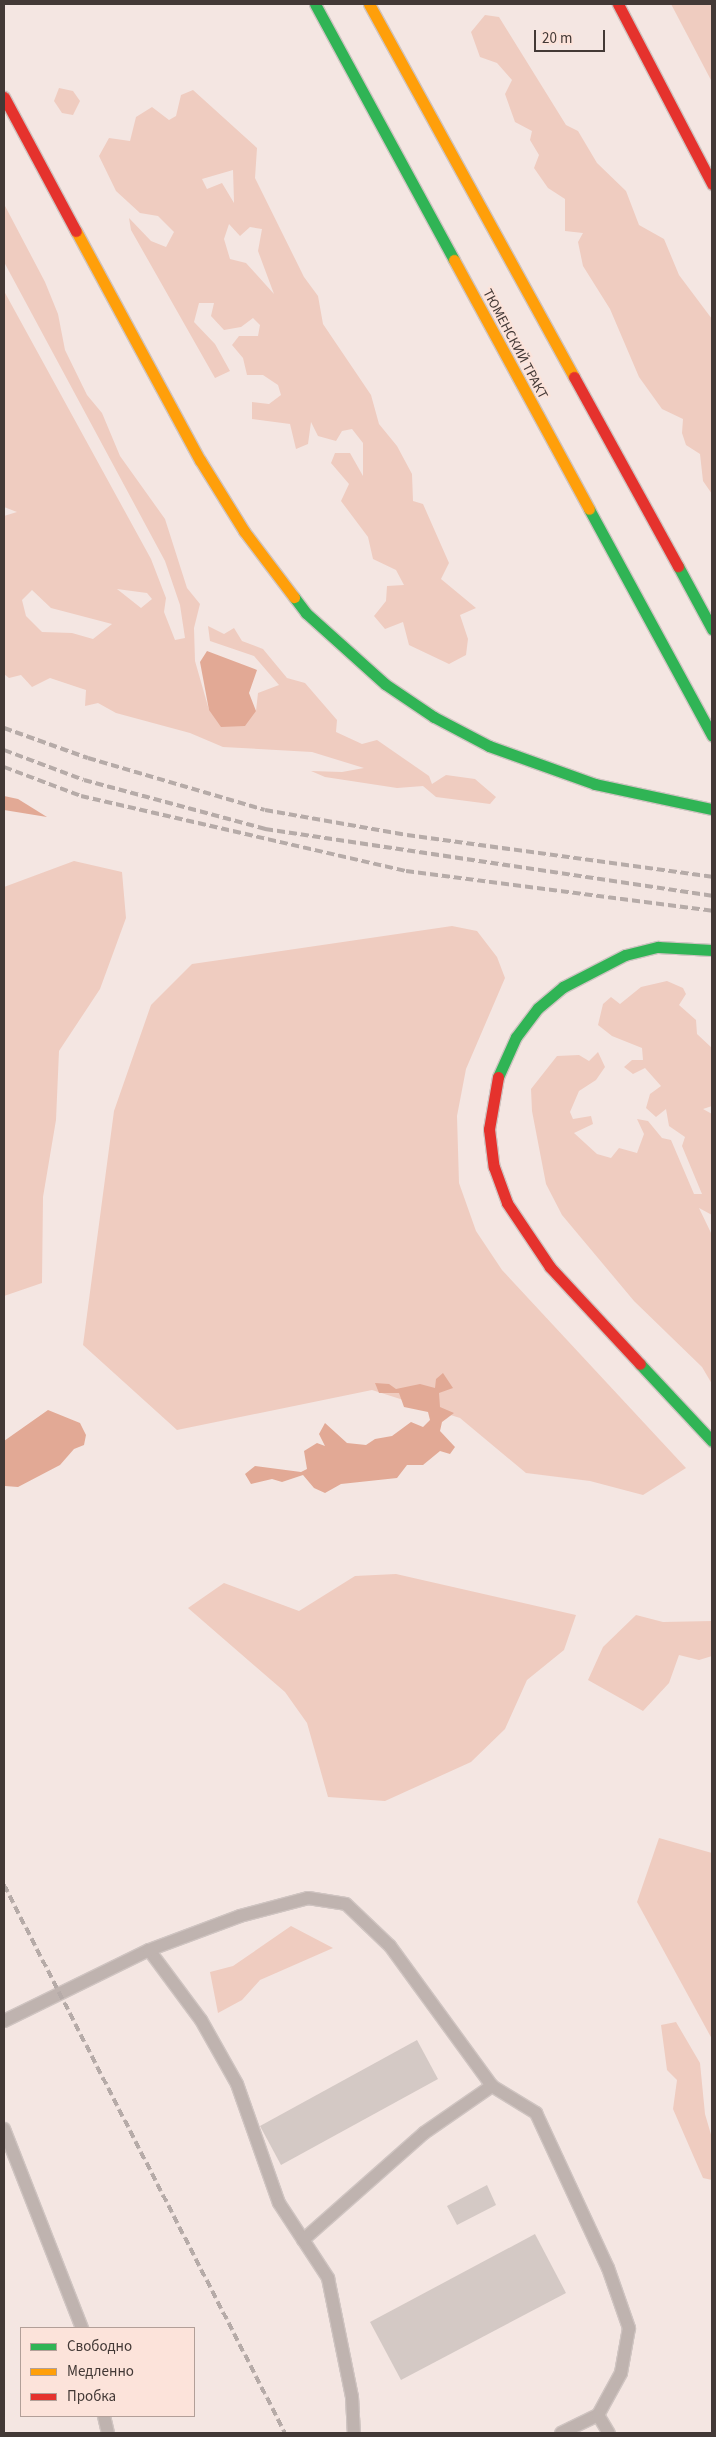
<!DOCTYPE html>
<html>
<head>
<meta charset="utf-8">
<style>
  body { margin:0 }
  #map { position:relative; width:716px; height:2437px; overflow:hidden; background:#f4e6e2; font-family:"Source Sans 3",sans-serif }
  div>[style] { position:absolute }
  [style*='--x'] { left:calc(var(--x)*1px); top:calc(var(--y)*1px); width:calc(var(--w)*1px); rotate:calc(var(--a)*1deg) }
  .green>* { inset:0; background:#efccc0 }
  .water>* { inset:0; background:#e2a995 }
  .building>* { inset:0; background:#d4c9c5 }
  .roads { filter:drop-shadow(1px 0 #cfc4c1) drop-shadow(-1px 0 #cfc4c1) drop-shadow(0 1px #cfc4c1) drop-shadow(0 -1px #cfc4c1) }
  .lane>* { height:12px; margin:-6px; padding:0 6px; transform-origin:6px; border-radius:6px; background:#bfb3af }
  .fast>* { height:11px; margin:-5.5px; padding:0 5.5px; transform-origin:5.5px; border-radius:5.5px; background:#30b455 }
  .slow>* { height:11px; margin:-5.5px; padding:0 5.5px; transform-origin:5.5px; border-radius:5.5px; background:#ff9f0a }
  .jam>* { height:11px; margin:-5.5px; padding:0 5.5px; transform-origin:5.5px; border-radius:5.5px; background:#e5322d }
  .rail>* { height:4px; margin-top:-2px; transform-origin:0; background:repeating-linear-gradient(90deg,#b6aba8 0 8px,transparent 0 12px) }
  span { translate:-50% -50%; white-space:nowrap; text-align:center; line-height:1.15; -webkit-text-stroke:4px #fce3da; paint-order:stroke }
  .street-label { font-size:14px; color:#433936 }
  .frame { position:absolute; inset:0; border:5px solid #433936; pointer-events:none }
  .legend { position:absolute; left:20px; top:2327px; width:175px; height:90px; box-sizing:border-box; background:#fce3da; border:1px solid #b29f98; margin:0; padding:6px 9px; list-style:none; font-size:15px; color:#433936 }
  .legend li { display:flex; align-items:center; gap:10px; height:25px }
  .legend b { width:25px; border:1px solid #b29f98 }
  .scale { position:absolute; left:534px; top:30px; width:71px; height:22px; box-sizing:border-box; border:2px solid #433936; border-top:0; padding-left:6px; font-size:15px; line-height:18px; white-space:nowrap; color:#433936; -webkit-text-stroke:4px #fce3da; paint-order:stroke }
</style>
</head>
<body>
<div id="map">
  <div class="green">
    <div style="clip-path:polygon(671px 4px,712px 4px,712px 82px)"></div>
    <div style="clip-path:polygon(485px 15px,499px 17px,566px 125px,578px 131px,597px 163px,626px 191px,639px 225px,664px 239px,679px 275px,712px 319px,712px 494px,703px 481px,700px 454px,686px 445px,682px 433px,683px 419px,662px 409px,639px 377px,610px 309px,583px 266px,578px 242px,583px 233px,565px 231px,565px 199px,548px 188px,534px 168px,539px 155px,530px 140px,532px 131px,515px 122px,505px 94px,512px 80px,497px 63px,480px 57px,471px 32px)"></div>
    <div style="clip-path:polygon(59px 88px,73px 91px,80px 101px,73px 115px,62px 113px,54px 101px)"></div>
    <div style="clip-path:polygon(evenodd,193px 90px,257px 148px,255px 178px,304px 277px,318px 296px,323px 324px,371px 395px,379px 424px,397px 446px,412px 474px,413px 501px,423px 504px,449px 563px,441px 579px,476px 608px,460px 615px,468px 639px,466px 655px,449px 664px,409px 645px,403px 622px,385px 629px,374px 616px,386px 601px,387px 586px,404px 585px,396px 570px,373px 559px,368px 537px,341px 501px,349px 484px,331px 463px,335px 453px,350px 453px,363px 476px,363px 443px,352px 429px,342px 431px,336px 441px,318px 436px,311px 422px,308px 444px,296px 449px,290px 424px,252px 419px,252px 402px,269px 404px,281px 395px,278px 385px,263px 375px,247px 375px,243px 358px,232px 345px,239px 336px,258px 336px,260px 325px,253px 318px,241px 327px,224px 330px,211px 316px,214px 303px,199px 303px,194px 322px,215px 344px,230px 371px,215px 378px,131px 230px,129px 218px,151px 241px,166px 247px,174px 232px,158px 216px,140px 213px,116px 191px,99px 156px,109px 138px,130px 141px,136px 117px,152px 107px,169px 120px,176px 116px,181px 95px,193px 90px,233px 170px,234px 202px,234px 203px,222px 183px,207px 189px,202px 179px,233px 170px,193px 90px,229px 224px,240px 236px,250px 227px,262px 229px,258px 251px,274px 294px,246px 263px,230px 259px,224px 239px,229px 224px)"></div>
    <div style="clip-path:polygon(evenodd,4px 204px,45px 282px,58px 314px,65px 350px,87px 395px,102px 413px,120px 456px,165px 519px,187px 588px,200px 604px,194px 628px,195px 661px,209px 710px,256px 711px,258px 693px,279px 685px,254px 656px,210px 641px,208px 626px,224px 634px,234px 628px,242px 641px,263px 649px,287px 678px,305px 683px,337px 720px,336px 732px,362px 744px,377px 740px,429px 776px,432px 784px,446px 775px,475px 779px,496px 797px,490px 804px,436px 797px,423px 786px,397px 788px,325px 777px,311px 771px,342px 772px,364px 768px,312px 752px,223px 747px,190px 733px,116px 713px,98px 703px,85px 706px,86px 690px,50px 678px,32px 687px,21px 675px,9px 678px,4px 674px,4px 516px,17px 512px,4px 507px,4px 291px,151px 559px,166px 598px,164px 612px,175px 640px,185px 638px,180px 605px,165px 561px,4px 262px,4px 204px,117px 589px,147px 593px,152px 599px,141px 608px,117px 589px,4px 204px,32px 590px,51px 608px,112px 624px,93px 639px,72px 633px,42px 632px,26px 616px,22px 600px,32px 590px)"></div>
    <div style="clip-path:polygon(74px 861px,122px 872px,126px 918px,100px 989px,59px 1051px,56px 1120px,43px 1197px,42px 1283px,4px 1296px,4px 887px)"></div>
    <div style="clip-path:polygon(452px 926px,477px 931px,497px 957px,505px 978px,466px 1069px,457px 1116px,459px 1183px,476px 1231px,502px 1270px,686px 1468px,643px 1495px,590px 1481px,526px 1473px,460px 1418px,372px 1390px,177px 1430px,83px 1345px,114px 1111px,151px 1005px,192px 964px)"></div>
    <div style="clip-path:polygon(667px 981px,683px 988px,686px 994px,679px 1005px,696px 1020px,697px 1034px,712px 1048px,712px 1106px,703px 1109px,712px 1114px,712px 1215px,699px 1208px,712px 1235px,712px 1384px,702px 1367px,634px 1301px,562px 1215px,546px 1184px,532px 1111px,531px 1089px,557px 1056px,579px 1055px,589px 1061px,598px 1052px,605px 1067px,596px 1080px,579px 1091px,570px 1112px,573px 1119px,591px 1116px,593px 1124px,574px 1133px,597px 1154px,611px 1158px,619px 1148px,637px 1153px,644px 1134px,637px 1119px,648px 1121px,662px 1138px,671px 1140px,694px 1194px,702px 1194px,682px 1146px,685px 1137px,669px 1126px,666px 1109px,656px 1117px,646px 1108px,650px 1094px,661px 1086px,645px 1068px,633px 1074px,624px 1067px,632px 1060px,643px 1060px,642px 1048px,612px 1036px,598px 1025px,603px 1004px,611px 997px,620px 1004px,641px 987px)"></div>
    <div style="clip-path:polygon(396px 1574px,576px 1615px,564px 1650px,527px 1680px,505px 1729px,471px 1762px,385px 1801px,328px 1797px,307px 1723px,285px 1692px,188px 1608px,224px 1583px,299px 1611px,355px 1576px)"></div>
    <div style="clip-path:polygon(636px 1615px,663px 1622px,712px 1621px,712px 1656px,699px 1660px,679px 1655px,669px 1683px,643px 1711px,588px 1680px,603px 1647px)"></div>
    <div style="clip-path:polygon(659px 1838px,712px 1853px,712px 2039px,637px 1902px)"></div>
    <div style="clip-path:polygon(291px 1926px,333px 1948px,260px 1980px,242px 2000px,218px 2013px,210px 1972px,233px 1966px)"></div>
    <div style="clip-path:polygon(676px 2022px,700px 2063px,705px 2114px,712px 2138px,712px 2180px,703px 2178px,673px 2109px,677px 2080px,667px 2070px,661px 2025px)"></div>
  </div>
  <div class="water">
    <div style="clip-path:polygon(207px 651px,257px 670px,249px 693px,256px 711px,245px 726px,221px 727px,209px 710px,200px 662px)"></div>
    <div style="clip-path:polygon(4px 796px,18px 799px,47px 817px,4px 810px)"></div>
    <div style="clip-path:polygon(443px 1373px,453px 1388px,439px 1393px,440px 1407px,454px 1413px,442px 1422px,440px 1431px,455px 1447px,450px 1454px,440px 1451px,423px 1465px,407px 1465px,397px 1478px,341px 1484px,325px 1493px,314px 1488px,303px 1475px,282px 1482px,272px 1479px,251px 1484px,245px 1474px,255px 1466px,301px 1472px,307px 1469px,304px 1451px,317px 1443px,325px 1446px,319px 1434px,325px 1423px,347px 1443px,366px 1445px,375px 1439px,392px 1436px,411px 1422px,423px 1427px,430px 1420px,428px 1412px,404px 1407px,399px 1393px,379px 1393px,375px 1383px,389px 1384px,396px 1389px,420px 1384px,435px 1388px,436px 1379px)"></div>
    <div style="clip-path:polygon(48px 1410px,80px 1423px,86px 1435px,84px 1445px,74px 1449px,60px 1465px,18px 1487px,5px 1486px,4px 1441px)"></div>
  </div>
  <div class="building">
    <div style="clip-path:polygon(417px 2040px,438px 2079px,281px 2165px,260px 2126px)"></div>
    <div style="clip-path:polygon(487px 2185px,496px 2205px,457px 2225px,447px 2206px)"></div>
    <div style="clip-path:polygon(535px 2234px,566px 2293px,401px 2380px,370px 2322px)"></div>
  </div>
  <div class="roads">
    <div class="lane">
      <div style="--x:149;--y:1950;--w:87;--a:53.4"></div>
      <div style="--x:201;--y:2020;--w:73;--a:60.6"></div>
      <div style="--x:237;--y:2084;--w:126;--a:70.6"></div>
      <div style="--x:279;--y:2203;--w:90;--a:56.8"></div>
      <div style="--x:328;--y:2278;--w:121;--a:78.6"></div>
      <div style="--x:352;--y:2397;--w:36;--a:87"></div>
      <div style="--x:4;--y:2021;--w:161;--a:-26.1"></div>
      <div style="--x:149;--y:1950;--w:97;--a:-20.5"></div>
      <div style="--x:240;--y:1916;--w:70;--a:-14.8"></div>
      <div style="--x:308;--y:1898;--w:38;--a:9"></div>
      <div style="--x:346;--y:1904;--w:61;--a:43.7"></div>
      <div style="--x:390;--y:1946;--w:173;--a:53.9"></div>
      <div style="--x:492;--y:2086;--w:52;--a:31.5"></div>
      <div style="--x:536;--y:2113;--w:171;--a:65.1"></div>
      <div style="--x:608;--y:2268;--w:64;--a:70.7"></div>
      <div style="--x:629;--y:2328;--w:46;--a:100.1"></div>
      <div style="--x:621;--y:2373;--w:48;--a:118.7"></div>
      <div style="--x:598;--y:2415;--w:41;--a:154.1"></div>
      <div style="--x:4;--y:2129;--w:214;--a:68.6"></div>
      <div style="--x:303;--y:2240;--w:162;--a:-41.5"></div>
      <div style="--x:424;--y:2133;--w:83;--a:-34.7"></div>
      <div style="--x:598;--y:2415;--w:21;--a:59"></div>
      <div style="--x:104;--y:2416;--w:17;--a:77"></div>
    </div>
    <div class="fast">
      <div style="--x:315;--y:4;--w:291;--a:61.5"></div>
      <div style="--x:589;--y:509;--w:258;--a:61.5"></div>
      <div style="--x:678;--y:566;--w:72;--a:61.6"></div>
      <div style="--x:294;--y:597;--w:20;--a:53"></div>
      <div style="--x:306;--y:613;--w:106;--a:41.9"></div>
      <div style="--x:385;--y:684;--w:59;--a:34"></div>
      <div style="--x:434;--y:717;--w:62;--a:27.8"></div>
      <div style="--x:489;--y:746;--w:113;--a:19.7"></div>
      <div style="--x:595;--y:784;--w:120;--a:12.1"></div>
      <div style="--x:498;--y:1077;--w:44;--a:-65.8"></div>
      <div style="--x:516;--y:1037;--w:36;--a:-53"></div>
      <div style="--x:538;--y:1008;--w:33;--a:-40"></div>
      <div style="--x:563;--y:987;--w:70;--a:-27.3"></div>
      <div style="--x:625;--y:955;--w:34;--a:-14"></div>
      <div style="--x:658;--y:947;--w:54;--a:3.2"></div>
      <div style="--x:640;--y:1364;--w:105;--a:46.9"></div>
    </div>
    <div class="slow">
      <div style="--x:369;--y:4;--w:426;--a:61.2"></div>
      <div style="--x:76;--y:231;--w:260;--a:61.6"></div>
      <div style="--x:200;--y:460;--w:84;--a:58.2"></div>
      <div style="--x:244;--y:531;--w:83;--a:52.9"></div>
      <div style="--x:454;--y:260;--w:283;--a:61.5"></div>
    </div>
    <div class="jam">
      <div style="--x:618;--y:4;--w:203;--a:62.4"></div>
      <div style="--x:4;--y:97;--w:152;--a:61.8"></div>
      <div style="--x:574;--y:377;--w:216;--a:61.2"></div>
      <div style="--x:498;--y:1077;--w:53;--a:99.8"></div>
      <div style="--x:489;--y:1129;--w:38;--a:83"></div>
      <div style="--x:494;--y:1167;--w:38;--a:70"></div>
      <div style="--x:507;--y:1203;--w:77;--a:56.1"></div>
      <div style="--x:550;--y:1267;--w:132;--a:47.1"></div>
    </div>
  </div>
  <div class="rail">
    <div style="--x:4;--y:728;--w:89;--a:19.7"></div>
    <div style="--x:88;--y:758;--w:184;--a:16.4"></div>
    <div style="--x:265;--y:810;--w:144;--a:10"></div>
    <div style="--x:407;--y:835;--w:308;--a:7.8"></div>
    <div style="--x:4;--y:750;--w:85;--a:20.6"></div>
    <div style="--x:84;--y:780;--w:188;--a:15.1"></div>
    <div style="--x:265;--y:829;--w:452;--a:8.5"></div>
    <div style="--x:4;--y:767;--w:82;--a:20.6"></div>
    <div style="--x:81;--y:796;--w:334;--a:13"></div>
    <div style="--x:406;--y:871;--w:309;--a:7.4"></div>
    <div style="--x:4;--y:1885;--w:616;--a:62.85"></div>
  </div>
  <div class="street-label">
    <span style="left:515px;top:344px;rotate:62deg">ТЮМЕНСКИЙ ТРАКТ</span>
  </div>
  <div class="frame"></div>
  <ul class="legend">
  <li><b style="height:6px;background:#30b455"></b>Свободно</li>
  <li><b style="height:6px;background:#ff9f0a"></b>Медленно</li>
  <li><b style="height:6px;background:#e5322d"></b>Пробка</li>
  </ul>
  <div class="scale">20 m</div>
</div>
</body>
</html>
